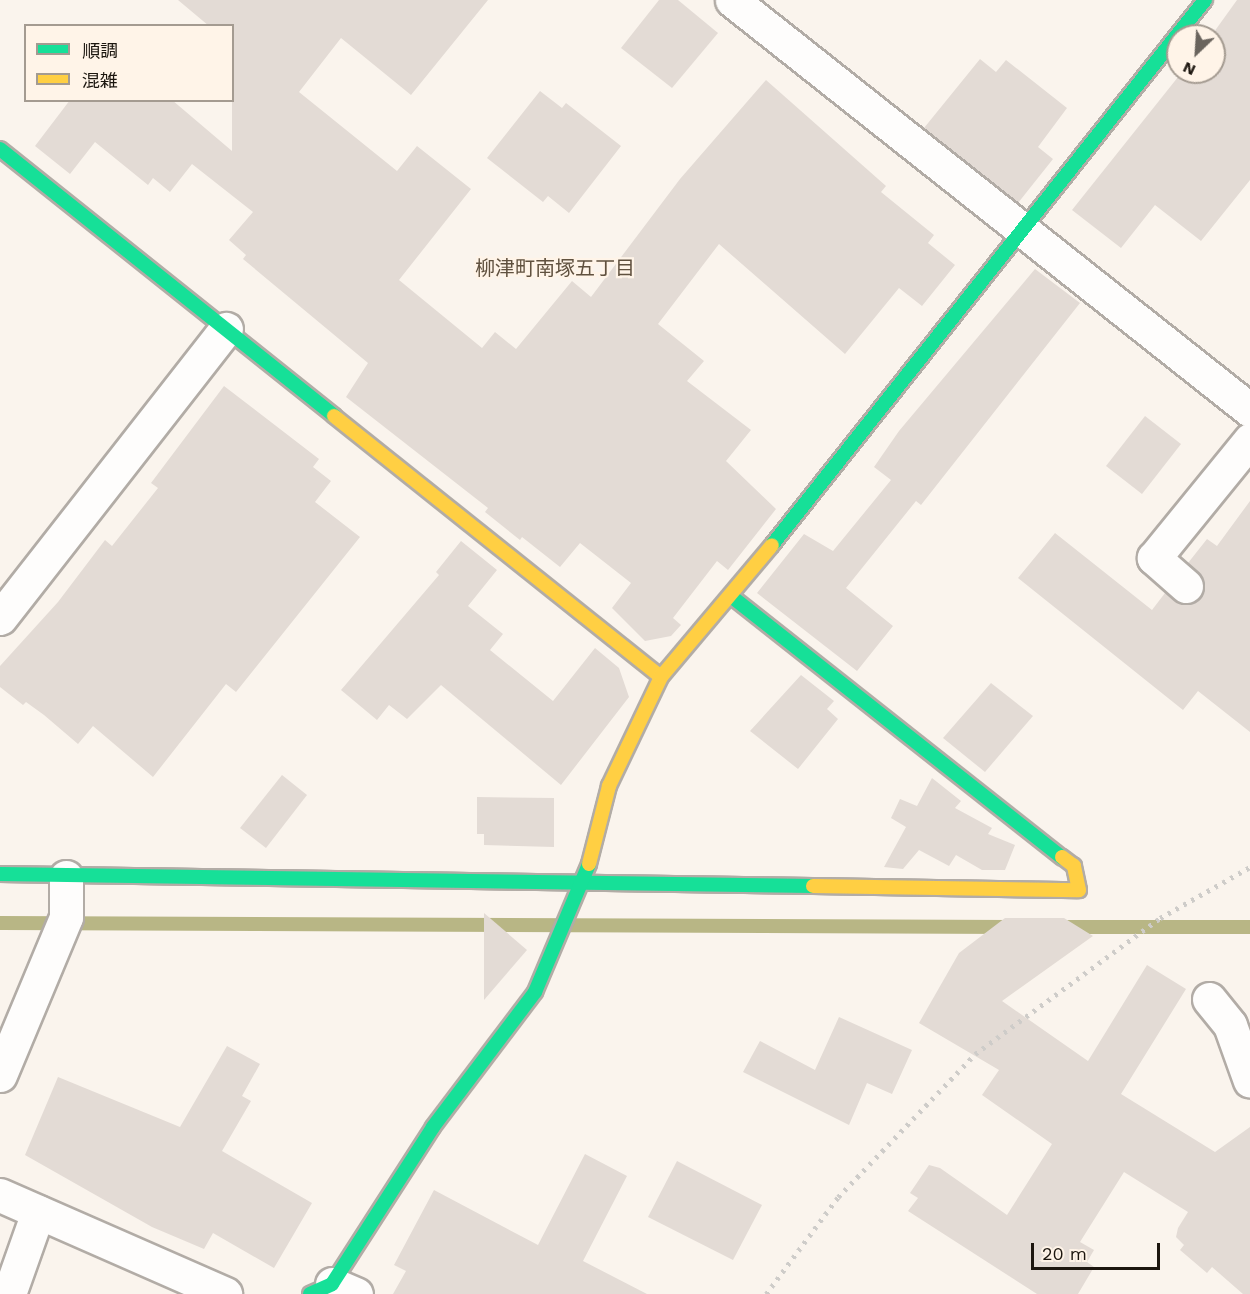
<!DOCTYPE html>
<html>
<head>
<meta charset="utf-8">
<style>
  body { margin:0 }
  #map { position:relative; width:1250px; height:1294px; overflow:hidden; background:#faf4ed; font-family:"Work Sans","Noto Sans JP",sans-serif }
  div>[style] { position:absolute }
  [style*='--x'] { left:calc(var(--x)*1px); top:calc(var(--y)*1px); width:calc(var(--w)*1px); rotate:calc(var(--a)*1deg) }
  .stream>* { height:14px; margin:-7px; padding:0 7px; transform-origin:7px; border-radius:7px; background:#b8b685 }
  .building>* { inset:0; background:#e3dbd5 }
  .roads { filter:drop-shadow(2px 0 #b2aca6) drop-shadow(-2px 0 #b2aca6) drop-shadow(0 2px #b2aca6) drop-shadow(0 -2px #b2aca6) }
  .street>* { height:33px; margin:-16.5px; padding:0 16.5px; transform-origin:16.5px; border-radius:16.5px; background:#fefdfc }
  .fast>* { height:14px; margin:-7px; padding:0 7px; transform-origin:7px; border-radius:7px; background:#16e098 }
  .slow>* { height:14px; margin:-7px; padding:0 7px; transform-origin:7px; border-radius:7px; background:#ffcf43 }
  .rail>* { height:4.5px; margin-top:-2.25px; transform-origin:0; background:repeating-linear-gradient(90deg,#ceccc9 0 3px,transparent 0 9px) }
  span { translate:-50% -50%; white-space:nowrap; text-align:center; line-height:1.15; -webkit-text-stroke:4.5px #fff4e8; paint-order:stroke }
  .neighbourhood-label { font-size:20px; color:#60513f }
  .legend { position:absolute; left:24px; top:24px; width:210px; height:78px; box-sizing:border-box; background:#fff4e8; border:2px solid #a49b91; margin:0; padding:8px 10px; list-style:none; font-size:18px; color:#1c160f }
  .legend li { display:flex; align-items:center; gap:12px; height:30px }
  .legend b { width:30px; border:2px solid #a49b91 }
  .north { position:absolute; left:1166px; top:24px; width:60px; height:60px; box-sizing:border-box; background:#fff4e8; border:2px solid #a49b91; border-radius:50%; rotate:205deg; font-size:16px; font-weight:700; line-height:24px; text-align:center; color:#1c160f }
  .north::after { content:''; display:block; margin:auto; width:21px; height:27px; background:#6a645d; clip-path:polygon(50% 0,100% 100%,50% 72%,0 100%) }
  .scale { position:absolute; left:1031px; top:1243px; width:129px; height:27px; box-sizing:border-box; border:3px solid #1c160f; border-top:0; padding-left:8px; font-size:18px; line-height:21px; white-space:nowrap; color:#1c160f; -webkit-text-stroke:4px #fff4e8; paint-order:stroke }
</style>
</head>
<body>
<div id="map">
  <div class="stream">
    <div style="--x:0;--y:923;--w:1012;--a:0.23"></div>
    <div style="--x:1061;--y:927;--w:189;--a:0"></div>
  </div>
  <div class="building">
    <div style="clip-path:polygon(178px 0,488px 0,411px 95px,341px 38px,299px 92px,397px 171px,417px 146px,471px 189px,399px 280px,482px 348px,495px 332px,516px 349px,572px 281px,591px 297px,680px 179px,766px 80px,886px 186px,881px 192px,934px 235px,928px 243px,955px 265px,922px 306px,899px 288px,845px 354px,719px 244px,658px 324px,704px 361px,687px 381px,751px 430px,726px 461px,776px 509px,728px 570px,717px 561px,673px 618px,681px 625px,671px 636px,645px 641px,612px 608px,631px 583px,580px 543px,560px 567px,522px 537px,520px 540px,485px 512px,488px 508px,346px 397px,368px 363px,243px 259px,246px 255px,229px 240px,253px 212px,192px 164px,170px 192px,153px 178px,148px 185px,95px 142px,70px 174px,35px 146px,70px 100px,172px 100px,232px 151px,232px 26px,209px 26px)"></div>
    <div style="clip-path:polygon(659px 0,678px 0,718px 33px,672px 88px,621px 48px)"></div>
    <div style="clip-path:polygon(1237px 0,1250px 0,1250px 180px,1201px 241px,1155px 205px,1121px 248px,1072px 210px,1182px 72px,1214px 72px,1214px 32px)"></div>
    <div style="clip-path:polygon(980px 59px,996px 72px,1006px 60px,1067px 108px,1038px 147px,1053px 159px,1018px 203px,924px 128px)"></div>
    <div style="clip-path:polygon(540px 91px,562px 108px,566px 103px,621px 146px,569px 213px,548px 196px,543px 202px,487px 158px)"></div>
    <div style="clip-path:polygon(1035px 269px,1080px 303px,921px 505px,916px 501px,846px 588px,893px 626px,857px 671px,757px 593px,804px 534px,833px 551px,891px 480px,874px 467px,899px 431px)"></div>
    <div style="clip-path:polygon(224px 386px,319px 459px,313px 467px,331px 481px,315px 502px,360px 537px,236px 692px,226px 684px,153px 777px,93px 726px,78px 744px,44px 715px,26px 702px,23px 705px,0 687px,0 666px,58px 602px,105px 540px,112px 546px,158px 488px,151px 483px)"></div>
    <div style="clip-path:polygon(1145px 416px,1181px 444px,1142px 494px,1106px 466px)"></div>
    <div style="clip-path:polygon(1250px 501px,1250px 732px,1198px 691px,1183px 710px,1018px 578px,1055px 533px,1152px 610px,1165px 593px,1182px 604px,1191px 604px,1200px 598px,1204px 581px,1188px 563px,1207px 539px,1217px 546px)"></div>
    <div style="clip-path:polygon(461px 541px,497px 570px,468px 606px,503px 634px,490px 650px,553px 701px,595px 648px,619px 668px,629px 697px,561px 785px,441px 685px,407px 719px,389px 705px,377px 720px,341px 690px,439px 575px,436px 572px)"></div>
    <div style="clip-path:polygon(801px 675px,834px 701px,827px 709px,838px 719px,798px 769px,750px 731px)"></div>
    <div style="clip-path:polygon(991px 683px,1033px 716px,985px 772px,943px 738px)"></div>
    <div style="clip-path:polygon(282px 775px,307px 795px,266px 848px,240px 828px)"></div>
    <div style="clip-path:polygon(932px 778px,961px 801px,955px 808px,992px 828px,988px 834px,1015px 845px,1005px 870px,982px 870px,956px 855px,949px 866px,919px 850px,903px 869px,884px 867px,906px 827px,891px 818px,900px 799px,917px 806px)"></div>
    <div style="clip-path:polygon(477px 797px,554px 798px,554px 847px,484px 845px,484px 834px,477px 834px)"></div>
    <div style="clip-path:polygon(484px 913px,527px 950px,484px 1000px)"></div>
    <div style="clip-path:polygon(1005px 918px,1064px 918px,1093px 936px,1002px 1001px,1088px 1061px,1147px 965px,1186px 989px,1121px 1094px,1215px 1152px,1250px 1127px,1250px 1294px,1243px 1294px,1212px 1267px,1207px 1273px,1180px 1250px,1184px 1245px,1176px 1237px,1178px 1228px,1188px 1212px,1124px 1172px,1080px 1242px,1094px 1250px,1087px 1262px,1094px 1267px,1078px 1294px,1037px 1294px,908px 1211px,918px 1198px,910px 1193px,929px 1165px,940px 1168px,1007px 1215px,1052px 1144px,982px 1095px,999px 1070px,919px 1023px,959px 953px)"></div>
    <div style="clip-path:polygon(839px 1017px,912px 1050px,892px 1094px,867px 1083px,849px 1125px,743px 1072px,760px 1041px,815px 1070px)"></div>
    <div style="clip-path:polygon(227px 1046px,260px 1064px,242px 1096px,251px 1101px,222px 1151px,312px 1203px,274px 1268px,213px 1233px,204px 1249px,152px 1227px,25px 1155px,58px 1077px,180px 1127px)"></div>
    <div style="clip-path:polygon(585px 1154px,627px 1176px,583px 1261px,647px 1294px,393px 1294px,406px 1271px,394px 1265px,434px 1190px,538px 1245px)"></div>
    <div style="clip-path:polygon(677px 1161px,762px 1205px,733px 1260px,648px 1217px)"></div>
  </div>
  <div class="roads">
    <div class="street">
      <div style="--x:732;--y:0;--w:661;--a:38.36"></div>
      <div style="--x:1186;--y:586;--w:43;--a:-138.8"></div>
      <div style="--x:1154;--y:558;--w:152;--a:-50.9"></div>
      <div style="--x:0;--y:618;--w:367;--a:-52"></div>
      <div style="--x:1209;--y:999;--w:33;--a:51"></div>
      <div style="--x:1230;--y:1025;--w:59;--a:70.3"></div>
      <div style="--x:0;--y:1075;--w:171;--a:-67.3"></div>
      <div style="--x:66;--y:917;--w:40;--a:-90"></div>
      <div style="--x:0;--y:1195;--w:246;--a:23.7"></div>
      <div style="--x:332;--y:1284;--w:26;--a:23"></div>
      <div style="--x:9;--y:1294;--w:87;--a:-70.5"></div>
    </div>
    <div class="fast">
      <div style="--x:0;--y:149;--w:428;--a:38.6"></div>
      <div style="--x:772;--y:545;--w:696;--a:-51.53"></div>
      <div style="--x:731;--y:596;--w:422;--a:38.3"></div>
      <div style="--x:0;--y:874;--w:813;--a:0.85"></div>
      <div style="--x:310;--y:1294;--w:24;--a:-24"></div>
      <div style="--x:332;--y:1284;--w:187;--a:-57.2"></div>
      <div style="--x:433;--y:1127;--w:169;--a:-52.9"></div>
      <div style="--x:535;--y:992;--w:139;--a:-67.1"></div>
    </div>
    <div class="slow">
      <div style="--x:334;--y:416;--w:418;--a:38.6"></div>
      <div style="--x:589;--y:864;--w:81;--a:-75.6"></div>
      <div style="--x:609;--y:786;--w:121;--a:-64.5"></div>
      <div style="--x:661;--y:677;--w:172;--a:-49.9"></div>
      <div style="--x:813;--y:886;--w:266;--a:0.9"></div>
      <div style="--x:1079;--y:890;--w:25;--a:-102"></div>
      <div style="--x:1074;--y:866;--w:15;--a:-143"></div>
    </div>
  </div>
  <div class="rail">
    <div style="--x:766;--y:1294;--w:121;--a:-53.4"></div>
    <div style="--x:838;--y:1197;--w:198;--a:-46.2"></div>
    <div style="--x:975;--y:1054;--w:230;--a:-36.3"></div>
    <div style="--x:1160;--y:918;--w:103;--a:-29.5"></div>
  </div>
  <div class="neighbourhood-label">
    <span style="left:555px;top:268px">柳津町南塚五丁目</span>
  </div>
  <ul class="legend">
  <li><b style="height:8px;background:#16e098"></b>順調</li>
  <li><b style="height:8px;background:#ffcf43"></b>混雑</li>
  </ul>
  <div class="north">N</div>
  <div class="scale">20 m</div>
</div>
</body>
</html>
